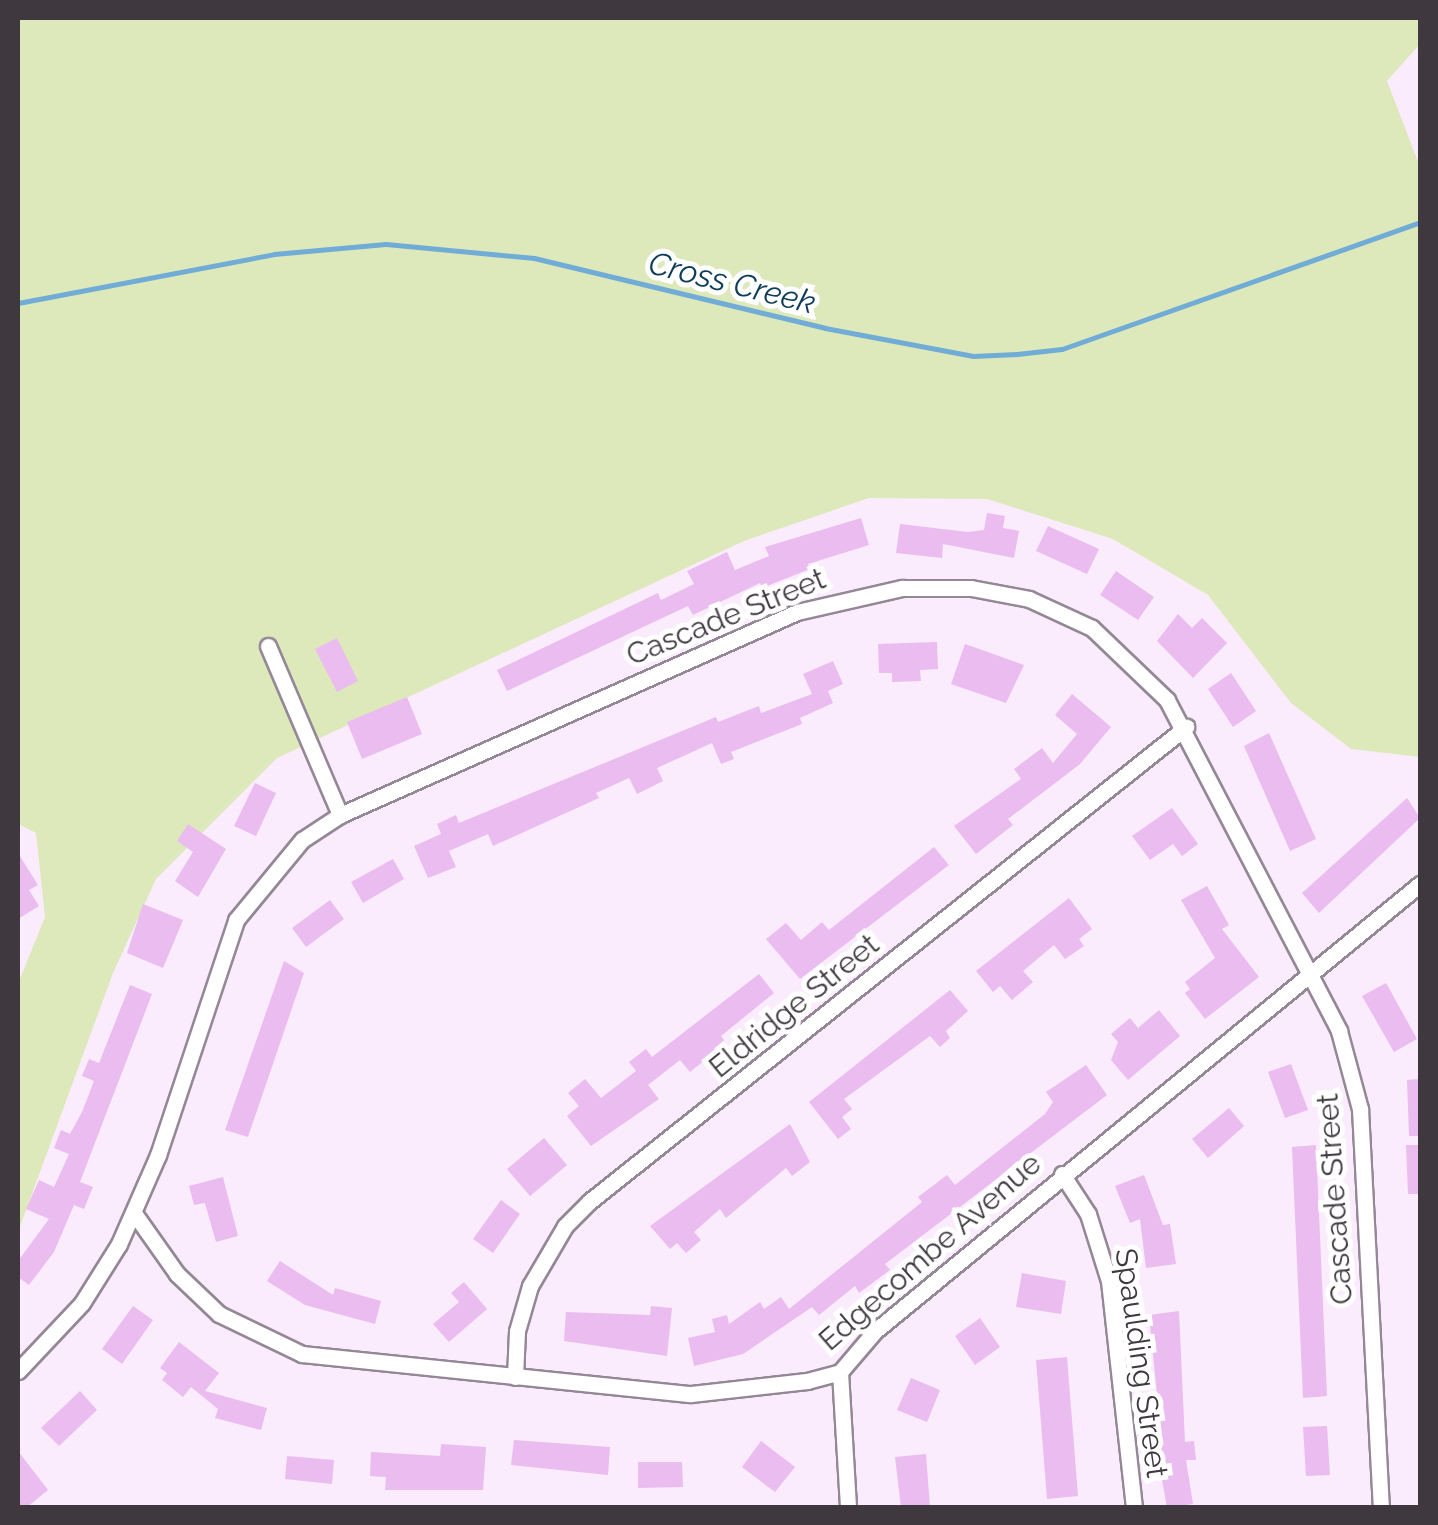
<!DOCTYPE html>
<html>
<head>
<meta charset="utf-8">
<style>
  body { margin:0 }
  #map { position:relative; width:1438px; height:1525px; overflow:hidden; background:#faecfc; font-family:Raleway,sans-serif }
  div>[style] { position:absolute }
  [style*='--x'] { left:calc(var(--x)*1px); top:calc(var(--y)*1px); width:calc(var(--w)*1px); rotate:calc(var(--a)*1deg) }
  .green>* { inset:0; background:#dde9bb }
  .stream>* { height:5px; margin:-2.5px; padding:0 2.5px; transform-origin:2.5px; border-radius:2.5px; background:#71acd6 }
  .building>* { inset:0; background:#eabcf0 }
  .roads { filter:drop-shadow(2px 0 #948796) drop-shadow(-2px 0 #948796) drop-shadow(0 2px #948796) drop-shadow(0 -2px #948796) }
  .street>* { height:15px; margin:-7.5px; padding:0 7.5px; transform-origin:7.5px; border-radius:7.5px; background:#fff }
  span { translate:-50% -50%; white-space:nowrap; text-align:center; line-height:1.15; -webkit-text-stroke:10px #fff; paint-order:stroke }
  .street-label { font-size:30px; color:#3f393f }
  .water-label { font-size:32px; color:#0e3d59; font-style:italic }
  .frame { position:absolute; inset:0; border:20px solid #3f393f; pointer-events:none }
</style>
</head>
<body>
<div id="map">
  <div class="green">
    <div style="clip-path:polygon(18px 18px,1420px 18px,1420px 44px,1387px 81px,1420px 167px,1420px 757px,1351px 749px,1291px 703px,1208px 595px,1113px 539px,987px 499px,869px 498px,744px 541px,277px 758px,156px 879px,113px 973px,18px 1232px,18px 984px,45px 917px,36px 833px,18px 824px)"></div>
  </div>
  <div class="stream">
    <div style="--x:18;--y:303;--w:261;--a:-10.8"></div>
    <div style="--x:274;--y:254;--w:112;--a:-5.1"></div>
    <div style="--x:386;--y:244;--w:149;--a:5.4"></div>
    <div style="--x:534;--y:258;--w:299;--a:13.5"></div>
    <div style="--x:825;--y:328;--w:151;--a:10.7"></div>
    <div style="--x:973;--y:356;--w:44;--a:-2.6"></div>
    <div style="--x:1017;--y:354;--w:45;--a:-6.3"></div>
    <div style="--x:1062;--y:349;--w:380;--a:-19.5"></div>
  </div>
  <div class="building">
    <div style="clip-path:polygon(987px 513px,1005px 516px,1003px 528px,1019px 531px,1014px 558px,943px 544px,942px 558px,896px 553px,900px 524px,968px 532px,984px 530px)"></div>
    <div style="clip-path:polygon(861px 518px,869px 545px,808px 564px,810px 569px,762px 588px,760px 583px,693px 615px,688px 606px,507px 691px,497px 670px,658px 593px,661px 600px,694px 584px,687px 571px,727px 552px,735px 570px,769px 556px,765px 547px)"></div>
    <div style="clip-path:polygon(1048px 526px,1099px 549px,1087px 574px,1036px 551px)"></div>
    <div style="clip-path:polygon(1116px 571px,1154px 597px,1138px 620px,1100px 595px)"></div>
    <div style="clip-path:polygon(1178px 614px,1192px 628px,1202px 618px,1227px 643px,1193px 678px,1157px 641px)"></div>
    <div style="clip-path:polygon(337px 638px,358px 681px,337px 692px,315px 649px)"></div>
    <div style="clip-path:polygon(937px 642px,938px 669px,920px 670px,921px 681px,892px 682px,892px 673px,879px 673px,878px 644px)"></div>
    <div style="clip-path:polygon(965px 644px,1024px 665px,1006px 703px,951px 684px)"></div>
    <div style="clip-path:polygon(833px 661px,843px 684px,828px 691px,833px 703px,800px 718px,802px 724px,731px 752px,734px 759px,721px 764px,712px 743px,657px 768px,663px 781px,637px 794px,629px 778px,596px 793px,599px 798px,493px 846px,488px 834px,449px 851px,456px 867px,428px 878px,414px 846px,441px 834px,437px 824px,456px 815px,459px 823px,716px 717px,718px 722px,759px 706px,761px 713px,812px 694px,803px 674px)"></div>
    <div style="clip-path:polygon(1231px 673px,1256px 711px,1233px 727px,1208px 689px)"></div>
    <div style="clip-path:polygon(1072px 694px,1111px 727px,1080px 764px,1008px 819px,1013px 825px,976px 854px,954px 826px,1021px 779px,1014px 769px,1042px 748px,1053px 763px,1077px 734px,1055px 715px)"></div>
    <div style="clip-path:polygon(407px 697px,422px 734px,362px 759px,347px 722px)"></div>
    <div style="clip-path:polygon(1269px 733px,1316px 839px,1290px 851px,1244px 746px)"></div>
    <div style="clip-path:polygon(255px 783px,276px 793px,256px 836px,234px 826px)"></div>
    <div style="clip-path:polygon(1407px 798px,1420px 818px,1319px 913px,1302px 893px)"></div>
    <div style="clip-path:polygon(1172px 808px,1198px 844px,1182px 856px,1173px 844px,1150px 860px,1132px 836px)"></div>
    <div style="clip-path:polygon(188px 824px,226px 849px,198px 897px,175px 881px,193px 852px,177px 841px)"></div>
    <div style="clip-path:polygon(934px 847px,949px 865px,800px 979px,766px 939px,786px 923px,801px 940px,822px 922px,829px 930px)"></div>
    <div style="clip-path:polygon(18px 853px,38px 885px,29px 890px,39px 906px,18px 919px)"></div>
    <div style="clip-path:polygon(393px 859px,404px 879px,363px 903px,351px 882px)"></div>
    <div style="clip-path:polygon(1207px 886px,1229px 925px,1222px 929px,1259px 977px,1205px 1019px,1185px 993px,1190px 989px,1185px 982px,1215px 958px,1181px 900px)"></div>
    <div style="clip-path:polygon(1069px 898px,1092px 929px,1079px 939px,1084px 946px,1065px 959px,1054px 945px,1023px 971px,1033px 982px,1012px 1000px,1000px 986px,993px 992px,976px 971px)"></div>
    <div style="clip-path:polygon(330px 900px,344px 919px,306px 947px,292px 928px)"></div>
    <div style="clip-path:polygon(143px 904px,183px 920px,163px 968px,127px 953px)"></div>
    <div style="clip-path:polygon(284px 961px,304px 973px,248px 1137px,225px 1130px)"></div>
    <div style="clip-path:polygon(759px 974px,774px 993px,721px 1036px,726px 1043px,690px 1072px,680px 1060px,648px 1085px,659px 1099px,591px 1146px,567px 1116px,579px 1106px,568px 1093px,585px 1079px,601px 1098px,636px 1071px,629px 1062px,646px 1049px,652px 1057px)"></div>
    <div style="clip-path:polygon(1386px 983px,1417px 1039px,1394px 1052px,1362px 996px)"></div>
    <div style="clip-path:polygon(130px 985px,152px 994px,80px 1182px,93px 1187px,84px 1209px,74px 1205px,54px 1252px,29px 1285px,18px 1277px,18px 1261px,49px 1219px,26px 1209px,39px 1180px,54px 1187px,69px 1154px,54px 1148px,61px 1130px,70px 1134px,82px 1112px,94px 1081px,82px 1076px,89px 1059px,99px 1063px)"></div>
    <div style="clip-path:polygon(950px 990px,968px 1011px,946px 1031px,950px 1038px,940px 1047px,930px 1036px,844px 1099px,852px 1109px,842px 1117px,851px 1129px,838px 1139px,809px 1102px)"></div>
    <div style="clip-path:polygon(1159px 1010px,1180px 1036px,1128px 1080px,1111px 1060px,1118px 1042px,1111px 1034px,1130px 1018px,1138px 1028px)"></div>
    <div style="clip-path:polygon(1291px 1064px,1308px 1110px,1285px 1118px,1268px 1072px)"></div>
    <div style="clip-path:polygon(1086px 1065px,1107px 1095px,885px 1264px,890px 1270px,859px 1293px,855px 1286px,819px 1315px,812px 1307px,743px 1354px,694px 1366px,688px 1338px,715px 1332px,712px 1319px,727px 1315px,729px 1324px,760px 1302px,764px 1309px,781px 1297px,789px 1309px,922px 1202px,918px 1197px,947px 1175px,955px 1185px,1045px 1114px,1053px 1102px,1046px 1092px)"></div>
    <div style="clip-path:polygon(1420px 1079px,1420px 1136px,1409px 1136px,1407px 1080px)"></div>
    <div style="clip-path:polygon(1229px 1108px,1244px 1126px,1208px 1158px,1192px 1139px)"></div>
    <div style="clip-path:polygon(790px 1124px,810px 1162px,792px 1176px,786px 1168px,726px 1218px,720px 1209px,694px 1232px,701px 1240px,686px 1253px,677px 1243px,670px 1249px,650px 1226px)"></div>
    <div style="clip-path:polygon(544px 1138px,567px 1165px,530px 1196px,507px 1169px)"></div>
    <div style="clip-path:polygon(1316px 1145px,1327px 1396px,1303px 1398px,1292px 1147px)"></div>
    <div style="clip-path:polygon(1406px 1145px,1420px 1145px,1420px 1194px,1408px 1194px)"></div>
    <div style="clip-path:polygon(1144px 1175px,1163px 1225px,1170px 1224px,1176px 1264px,1146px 1268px,1140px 1219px,1130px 1223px,1115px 1186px)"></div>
    <div style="clip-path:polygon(223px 1177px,238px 1236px,216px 1242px,205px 1203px,194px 1205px,189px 1186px)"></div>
    <div style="clip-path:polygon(501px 1200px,520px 1214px,493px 1253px,473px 1239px)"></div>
    <div style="clip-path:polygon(280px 1261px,333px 1295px,335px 1288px,381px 1301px,375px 1324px,305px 1305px,267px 1281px)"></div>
    <div style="clip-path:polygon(1022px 1273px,1066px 1281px,1061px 1314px,1016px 1307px)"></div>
    <div style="clip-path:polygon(464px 1282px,487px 1309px,449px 1342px,433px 1324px,459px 1302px,451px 1293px)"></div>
    <div style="clip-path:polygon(133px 1306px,153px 1320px,122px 1364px,102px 1349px)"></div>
    <div style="clip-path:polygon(651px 1306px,672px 1308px,667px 1356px,564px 1341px,566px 1312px,650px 1315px)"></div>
    <div style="clip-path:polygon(1179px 1311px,1185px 1442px,1194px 1441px,1196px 1460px,1186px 1460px,1193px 1504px,1167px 1508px,1159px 1462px,1154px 1463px,1150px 1415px,1159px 1414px,1149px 1315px)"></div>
    <div style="clip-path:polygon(980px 1318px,1000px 1347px,975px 1365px,955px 1336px)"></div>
    <div style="clip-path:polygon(179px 1342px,219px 1373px,205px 1391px,267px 1408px,261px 1430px,215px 1418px,218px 1409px,191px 1387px,183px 1397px,162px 1380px,167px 1373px,160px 1368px)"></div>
    <div style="clip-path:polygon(1067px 1357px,1078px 1496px,1047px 1499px,1036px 1360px)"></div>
    <div style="clip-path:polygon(911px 1378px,940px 1390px,927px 1422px,897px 1410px)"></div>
    <div style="clip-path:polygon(80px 1391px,97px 1410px,59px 1446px,41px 1428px)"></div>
    <div style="clip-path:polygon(1327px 1426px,1330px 1475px,1306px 1476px,1303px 1427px)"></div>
    <div style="clip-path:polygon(514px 1440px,610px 1447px,608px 1475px,511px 1465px)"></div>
    <div style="clip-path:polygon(761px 1441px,795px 1467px,775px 1492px,742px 1467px)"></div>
    <div style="clip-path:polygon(441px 1444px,486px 1447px,483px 1490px,385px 1490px,386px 1477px,370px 1476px,371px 1452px,440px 1456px)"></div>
    <div style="clip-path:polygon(18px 1451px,48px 1490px,26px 1508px,18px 1508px)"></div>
    <div style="clip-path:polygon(926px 1454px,930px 1508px,901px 1508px,895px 1457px)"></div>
    <div style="clip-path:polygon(287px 1456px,334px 1460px,332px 1484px,285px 1479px)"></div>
    <div style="clip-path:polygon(638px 1462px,682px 1462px,683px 1487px,638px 1488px)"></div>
  </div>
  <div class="roads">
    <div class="street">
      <div style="--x:268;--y:646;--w:184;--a:66.9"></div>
      <div style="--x:1062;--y:1174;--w:48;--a:57"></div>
      <div style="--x:1088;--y:1214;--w:70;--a:72.6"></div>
      <div style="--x:1109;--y:1281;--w:228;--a:83.7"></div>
      <div style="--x:134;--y:1213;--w:75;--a:54.8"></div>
      <div style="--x:177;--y:1274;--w:58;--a:43.6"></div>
      <div style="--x:219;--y:1314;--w:92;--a:25.7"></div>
      <div style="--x:302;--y:1354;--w:391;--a:5.9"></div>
      <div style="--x:691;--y:1394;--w:117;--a:-6.4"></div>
      <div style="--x:807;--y:1381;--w:34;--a:-15"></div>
      <div style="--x:840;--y:1372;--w:54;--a:-49.5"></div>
      <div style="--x:875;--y:1331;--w:705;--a:-39.36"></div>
      <div style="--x:18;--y:1371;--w:93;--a:-46.7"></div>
      <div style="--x:82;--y:1303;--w:70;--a:-57.9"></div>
      <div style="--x:119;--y:1244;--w:97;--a:-66.3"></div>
      <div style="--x:158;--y:1155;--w:248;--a:-71.6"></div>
      <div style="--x:236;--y:920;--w:104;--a:-50.5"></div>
      <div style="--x:302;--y:840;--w:45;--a:-33.3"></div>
      <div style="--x:340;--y:815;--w:500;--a:-23.95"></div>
      <div style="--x:797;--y:612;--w:108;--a:-12.9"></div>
      <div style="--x:902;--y:588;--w:69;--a:0"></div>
      <div style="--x:971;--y:588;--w:59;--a:10.7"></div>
      <div style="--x:1029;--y:599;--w:69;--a:24.7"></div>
      <div style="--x:1092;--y:628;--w:104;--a:43.8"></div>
      <div style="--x:1167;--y:700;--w:373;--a:62.5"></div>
      <div style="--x:1339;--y:1031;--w:81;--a:74.9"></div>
      <div style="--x:1360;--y:1109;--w:400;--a:87"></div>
      <div style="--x:840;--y:1372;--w:136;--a:86.6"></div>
      <div style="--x:515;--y:1377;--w:46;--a:-87.5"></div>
      <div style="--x:517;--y:1331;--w:47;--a:-73.9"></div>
      <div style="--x:530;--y:1286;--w:69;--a:-59.7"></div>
      <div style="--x:565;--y:1226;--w:35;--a:-45"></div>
      <div style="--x:590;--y:1201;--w:762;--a:-38.5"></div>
    </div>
  </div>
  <div class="street-label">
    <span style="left:726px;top:617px;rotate:-22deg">Cascade Street</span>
    <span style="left:794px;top:1006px;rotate:-39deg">Eldridge Street</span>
    <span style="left:1335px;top:1199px;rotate:-94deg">Cascade Street</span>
    <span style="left:930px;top:1252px;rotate:-41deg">Edgecombe Avenue</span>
    <span style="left:1141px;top:1363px;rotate:82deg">Spaulding Street</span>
  </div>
  <div class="water-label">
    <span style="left:732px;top:283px;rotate:14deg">Cross Creek</span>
  </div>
  <div class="frame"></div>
</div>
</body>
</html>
